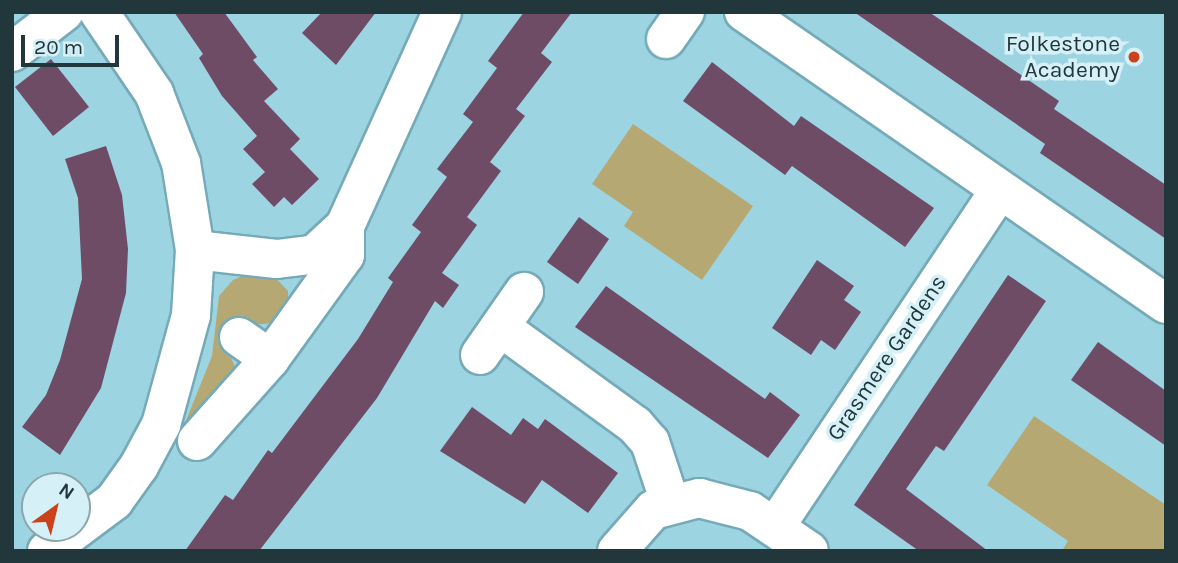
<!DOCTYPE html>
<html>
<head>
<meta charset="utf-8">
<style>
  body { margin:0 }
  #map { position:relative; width:1178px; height:563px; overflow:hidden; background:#9dd4e2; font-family:Karla,sans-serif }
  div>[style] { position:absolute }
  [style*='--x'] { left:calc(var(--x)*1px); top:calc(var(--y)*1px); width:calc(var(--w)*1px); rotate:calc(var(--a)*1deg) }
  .green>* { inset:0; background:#b6a872 }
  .building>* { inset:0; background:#6e4c66 }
  .roads { filter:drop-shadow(2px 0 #75aab8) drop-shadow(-2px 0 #75aab8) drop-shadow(0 2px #75aab8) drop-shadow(0 -2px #75aab8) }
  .minor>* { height:38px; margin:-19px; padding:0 19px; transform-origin:19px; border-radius:19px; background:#fff }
  .dots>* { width:19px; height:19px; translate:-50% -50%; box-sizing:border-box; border:4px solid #d5f0f7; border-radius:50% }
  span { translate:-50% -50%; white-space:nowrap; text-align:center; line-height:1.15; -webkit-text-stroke:7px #d5f0f7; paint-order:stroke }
  .poi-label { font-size:23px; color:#21373c }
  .right { translate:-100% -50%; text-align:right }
  .street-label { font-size:23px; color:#21373c }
  .frame { position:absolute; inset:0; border:14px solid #21373c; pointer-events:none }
  .north { position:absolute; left:21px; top:472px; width:70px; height:70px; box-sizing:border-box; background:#d5f0f7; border:2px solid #8da6ac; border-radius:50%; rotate:34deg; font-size:19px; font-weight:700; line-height:28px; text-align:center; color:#21373c }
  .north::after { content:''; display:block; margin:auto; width:24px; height:32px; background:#ca411c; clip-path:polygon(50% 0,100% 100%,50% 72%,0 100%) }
  .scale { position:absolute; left:21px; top:35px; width:98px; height:32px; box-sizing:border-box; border:4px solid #21373c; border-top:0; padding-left:9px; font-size:21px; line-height:24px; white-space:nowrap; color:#21373c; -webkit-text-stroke:5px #d5f0f7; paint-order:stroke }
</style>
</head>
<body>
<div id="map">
  <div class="green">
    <div style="clip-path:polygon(633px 124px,753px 206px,702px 280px,624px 226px,633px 212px,592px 184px)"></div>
    <div style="clip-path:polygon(251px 272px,271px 273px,288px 291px,288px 306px,277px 323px,246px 325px,222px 338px,237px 371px,181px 433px,212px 356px,219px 296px,233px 280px)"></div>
    <div style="clip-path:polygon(1034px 416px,1166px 505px,1166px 551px,1062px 551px,1068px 541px,987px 485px)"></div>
  </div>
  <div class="building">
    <div style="clip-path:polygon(174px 12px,224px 12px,257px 57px,253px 60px,278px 89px,264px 101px,300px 139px,290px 149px,319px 179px,292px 205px,284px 197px,274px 207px,252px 184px,265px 172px,243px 149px,257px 136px,222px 96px,199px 58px,203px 54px)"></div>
    <div style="clip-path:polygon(322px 12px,376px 12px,336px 65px,302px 33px)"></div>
    <div style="clip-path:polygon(524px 12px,572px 12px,541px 53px,552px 62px,516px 109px,525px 116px,490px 162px,501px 171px,467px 217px,477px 225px,442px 273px,459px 285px,443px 308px,435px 301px,377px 398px,259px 551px,185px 551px,225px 495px,233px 500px,268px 450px,272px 453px,358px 339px,393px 282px,388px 278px,421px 232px,412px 225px,447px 177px,437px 169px,473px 122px,463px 114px,497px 68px,488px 61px)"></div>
    <div style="clip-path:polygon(854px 12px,929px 12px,1059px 101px,1054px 109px,1166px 185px,1166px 239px,1040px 153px,1045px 144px)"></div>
    <div style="clip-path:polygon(51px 59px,89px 107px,53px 136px,15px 87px)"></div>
    <div style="clip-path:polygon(712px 62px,794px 126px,801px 116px,934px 208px,905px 247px,792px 166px,785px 175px,683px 101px)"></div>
    <div style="clip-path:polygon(106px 146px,122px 195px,128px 249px,126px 293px,101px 388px,60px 455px,22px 427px,46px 395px,60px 360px,82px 279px,78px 198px,65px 159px)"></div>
    <div style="clip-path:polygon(579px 217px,609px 239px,578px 284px,547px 262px)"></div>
    <div style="clip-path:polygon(817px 260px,854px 286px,844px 300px,861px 312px,835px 350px,821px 340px,811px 355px,772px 328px)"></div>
    <div style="clip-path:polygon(1008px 275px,1046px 301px,944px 451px,936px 446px,906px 489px,988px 551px,919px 551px,854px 505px)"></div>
    <div style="clip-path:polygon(606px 286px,765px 399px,770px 392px,800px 415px,768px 458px,575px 327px)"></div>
    <div style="clip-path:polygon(1098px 342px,1166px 391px,1166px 446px,1071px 380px)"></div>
    <div style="clip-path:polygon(472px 407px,511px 435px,523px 418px,538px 429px,545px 419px,618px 473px,588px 513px,542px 480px,525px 504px,440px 451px)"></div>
  </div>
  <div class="roads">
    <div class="minor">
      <div style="--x:744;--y:12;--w:513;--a:34.68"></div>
      <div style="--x:666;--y:39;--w:33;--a:-55"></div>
      <div style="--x:12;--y:52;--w:66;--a:-37.6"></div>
      <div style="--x:195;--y:250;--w:82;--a:6.3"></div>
      <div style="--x:277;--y:259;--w:38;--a:-7"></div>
      <div style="--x:315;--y:254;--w:41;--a:-43"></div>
      <div style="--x:345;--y:226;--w:235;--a:-65.6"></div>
      <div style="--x:500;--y:327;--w:167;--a:36"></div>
      <div style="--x:635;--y:425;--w:23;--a:49"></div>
      <div style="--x:650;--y:442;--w:64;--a:71.8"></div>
      <div style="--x:239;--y:337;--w:38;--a:35"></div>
      <div style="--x:480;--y:355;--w:77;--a:-55.1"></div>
      <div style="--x:197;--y:441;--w:110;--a:-48.3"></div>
      <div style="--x:270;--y:359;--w:128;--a:-54.2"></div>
      <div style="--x:345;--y:255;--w:27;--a:-90"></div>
      <div style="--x:775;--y:527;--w:405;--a:-56.3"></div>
      <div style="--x:47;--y:551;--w:84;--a:-36.7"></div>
      <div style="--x:114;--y:501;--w:43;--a:-54.5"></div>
      <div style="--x:139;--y:466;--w:47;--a:-61.8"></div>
      <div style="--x:161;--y:425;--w:114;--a:-74.7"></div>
      <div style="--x:191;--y:315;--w:65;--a:-86.5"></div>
      <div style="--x:195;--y:250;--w:88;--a:-99.1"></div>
      <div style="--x:181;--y:163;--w:75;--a:-111.1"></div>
      <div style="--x:154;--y:93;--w:98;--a:-124.2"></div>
      <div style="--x:617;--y:551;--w:55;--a:-48.7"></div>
      <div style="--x:653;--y:510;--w:48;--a:-14.6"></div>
      <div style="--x:699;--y:498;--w:53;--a:14.3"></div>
      <div style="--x:750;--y:511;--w:71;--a:34.1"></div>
    </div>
  </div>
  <div class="dots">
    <div style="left:1134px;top:57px;background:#ca411c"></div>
  </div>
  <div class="poi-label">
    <span class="right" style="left:1120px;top:57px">Folkestone<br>Academy</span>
  </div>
  <div class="street-label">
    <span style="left:887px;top:358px;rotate:-56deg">Grasmere Gardens</span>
  </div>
  <div class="frame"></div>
  <div class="north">N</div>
  <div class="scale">20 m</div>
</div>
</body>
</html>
